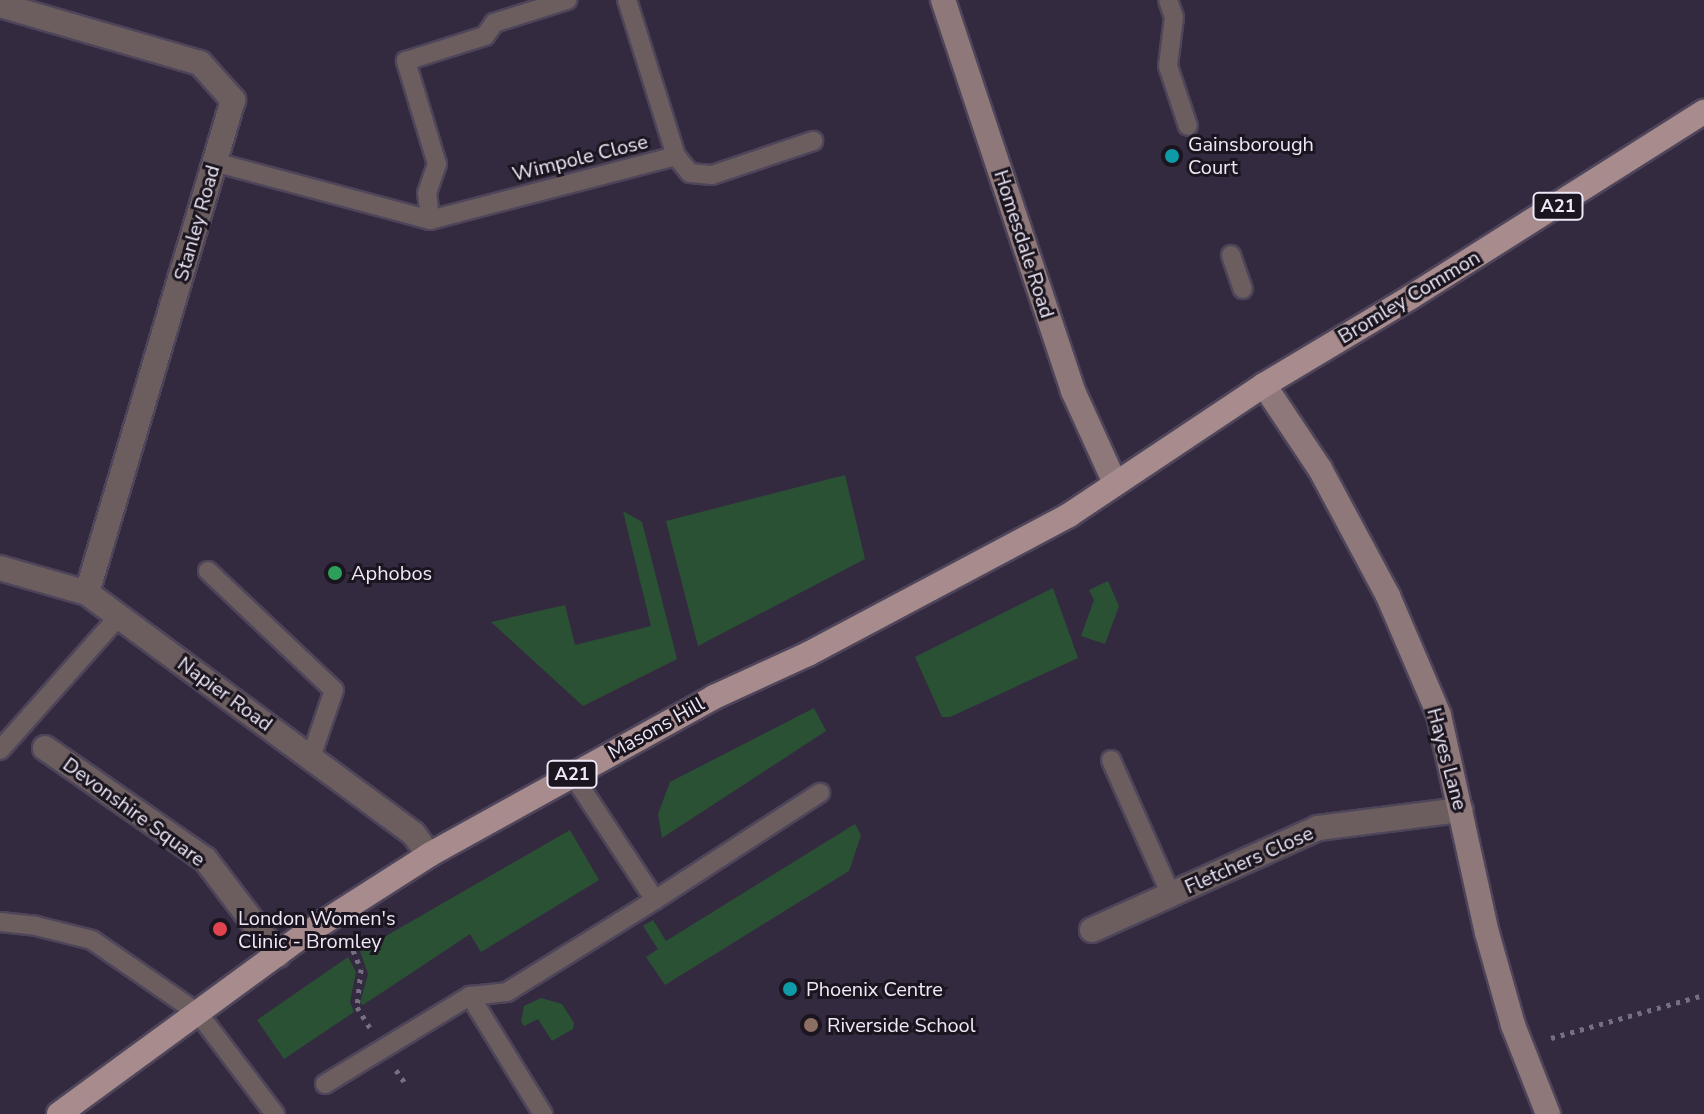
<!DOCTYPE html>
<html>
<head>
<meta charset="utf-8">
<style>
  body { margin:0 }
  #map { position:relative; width:1704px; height:1114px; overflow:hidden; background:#342a40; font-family:"Nunito Sans",sans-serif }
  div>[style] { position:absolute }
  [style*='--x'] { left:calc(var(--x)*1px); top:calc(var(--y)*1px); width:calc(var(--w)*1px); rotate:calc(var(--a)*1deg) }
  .green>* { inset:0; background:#2a5134 }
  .path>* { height:5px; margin-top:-2.5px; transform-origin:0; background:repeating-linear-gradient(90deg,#766e81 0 4px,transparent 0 10px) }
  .roads { filter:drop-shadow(2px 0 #4e455a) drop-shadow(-2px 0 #4e455a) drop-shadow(0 2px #4e455a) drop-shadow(0 -2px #4e455a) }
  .lane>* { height:18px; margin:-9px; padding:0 9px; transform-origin:9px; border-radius:9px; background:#6c5e5f }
  .street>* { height:24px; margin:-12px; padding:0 12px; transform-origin:12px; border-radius:12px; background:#6c5e5f }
  .secondary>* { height:24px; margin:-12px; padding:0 12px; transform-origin:12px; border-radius:12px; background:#8e7879 }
  .primary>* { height:24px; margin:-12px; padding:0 12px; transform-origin:12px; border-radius:12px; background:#a88b8d }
  .dots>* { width:22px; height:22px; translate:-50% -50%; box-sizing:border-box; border:4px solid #1a151f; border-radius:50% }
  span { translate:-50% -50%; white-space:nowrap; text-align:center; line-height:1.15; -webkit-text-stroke:6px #1a151f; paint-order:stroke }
  .shield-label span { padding:2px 6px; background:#1a151f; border:2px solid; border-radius:6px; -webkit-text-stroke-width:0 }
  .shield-label { font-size:18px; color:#efe8f7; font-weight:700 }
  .poi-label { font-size:20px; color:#efe8f7 }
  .left { translate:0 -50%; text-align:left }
  .street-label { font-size:20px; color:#efe8f7 }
</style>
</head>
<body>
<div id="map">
  <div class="green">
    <div style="clip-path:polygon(845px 475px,865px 559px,698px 646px,666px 521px)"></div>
    <div style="clip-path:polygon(623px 511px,642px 522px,677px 659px,583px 706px,491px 622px,565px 605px,575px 645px,651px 626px)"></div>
    <div style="clip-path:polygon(1108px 581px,1119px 606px,1105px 644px,1081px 636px,1094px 600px,1089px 590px)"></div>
    <div style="clip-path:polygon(1053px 588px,1078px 658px,950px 717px,942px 717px,915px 657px)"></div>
    <div style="clip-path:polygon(814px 708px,826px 731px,662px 838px,658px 814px,670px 782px)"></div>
    <div style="clip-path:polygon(855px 824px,861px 835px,849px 871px,665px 985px,646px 957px,658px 949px,643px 926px,653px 920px,666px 941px)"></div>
    <div style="clip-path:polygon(570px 830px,599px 880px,481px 952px,470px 934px,363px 1005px,360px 1003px,368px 974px,360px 951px)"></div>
    <div style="clip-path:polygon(348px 957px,356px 972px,350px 1002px,354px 1012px,284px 1059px,257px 1020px)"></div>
    <div style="clip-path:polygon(541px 998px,562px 1004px,574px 1023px,573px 1029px,552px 1041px,538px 1019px,524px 1026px,521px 1022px,524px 1006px)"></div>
  </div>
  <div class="path">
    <div style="--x:349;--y:941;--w:30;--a:67"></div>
    <div style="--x:361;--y:969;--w:38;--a:96"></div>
    <div style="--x:357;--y:1007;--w:25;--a:58"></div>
    <div style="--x:1551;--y:1038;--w:159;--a:-15.7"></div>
    <div style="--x:396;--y:1070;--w:16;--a:55"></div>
  </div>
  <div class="roads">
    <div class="lane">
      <div style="--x:1168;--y:0;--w:18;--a:71"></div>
      <div style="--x:1174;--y:17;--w:49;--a:97"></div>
      <div style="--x:1168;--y:66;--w:63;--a:71.6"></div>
      <div style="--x:676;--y:156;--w:22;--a:51"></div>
      <div style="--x:690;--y:173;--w:22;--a:5"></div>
      <div style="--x:712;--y:175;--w:107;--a:-18.6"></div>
      <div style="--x:214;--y:162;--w:224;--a:15"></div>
      <div style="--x:430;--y:220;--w:254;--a:-14.6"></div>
      <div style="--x:676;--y:156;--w:164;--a:-107.4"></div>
      <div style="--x:430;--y:220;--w:27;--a:-96"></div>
      <div style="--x:427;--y:193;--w:31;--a:-71"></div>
      <div style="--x:437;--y:164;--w:108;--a:-106.8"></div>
      <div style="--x:406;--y:61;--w:83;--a:-17.6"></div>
      <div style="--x:485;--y:36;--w:16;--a:-55"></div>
      <div style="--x:494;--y:23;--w:77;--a:-17.5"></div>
      <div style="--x:1231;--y:255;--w:36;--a:71"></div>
      <div style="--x:208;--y:571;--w:173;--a:43.4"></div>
      <div style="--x:334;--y:690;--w:71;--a:108.9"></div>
      <div style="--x:0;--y:750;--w:179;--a:-48.4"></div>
      <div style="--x:1111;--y:760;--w:148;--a:66"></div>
      <div style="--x:655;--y:900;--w:197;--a:-33"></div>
      <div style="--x:0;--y:922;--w:36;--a:6"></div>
      <div style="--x:36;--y:926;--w:58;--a:14"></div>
      <div style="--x:92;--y:940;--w:129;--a:34.6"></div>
      <div style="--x:198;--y:1013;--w:127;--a:52.7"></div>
      <div style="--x:470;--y:996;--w:139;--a:58.3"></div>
      <div style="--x:325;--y:1084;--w:170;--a:-31.3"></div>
      <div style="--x:470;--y:996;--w:37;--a:-6"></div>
      <div style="--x:507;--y:992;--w:174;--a:-31.9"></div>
      <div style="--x:655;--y:900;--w:151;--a:-123.4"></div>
    </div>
    <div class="street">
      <div style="--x:0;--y:5;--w:208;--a:16.2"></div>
      <div style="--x:200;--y:63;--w:50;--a:48.3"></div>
      <div style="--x:233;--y:100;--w:514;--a:106.5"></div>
      <div style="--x:0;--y:568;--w:91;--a:16"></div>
      <div style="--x:87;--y:593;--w:405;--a:36.4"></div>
      <div style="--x:413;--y:833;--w:27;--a:54"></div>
      <div style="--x:45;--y:748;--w:195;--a:34.8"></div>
      <div style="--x:205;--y:859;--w:121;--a:52.8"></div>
      <div style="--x:1092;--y:930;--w:248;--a:-24.3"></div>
      <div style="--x:1318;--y:828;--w:144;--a:-7.2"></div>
    </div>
    <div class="secondary">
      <div style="--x:943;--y:0;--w:412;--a:71.6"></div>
      <div style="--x:1073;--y:391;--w:101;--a:65.5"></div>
      <div style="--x:1264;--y:385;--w:101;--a:56.3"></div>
      <div style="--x:1320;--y:469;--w:144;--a:61.8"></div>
      <div style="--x:1388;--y:596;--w:129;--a:66.8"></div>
      <div style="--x:1439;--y:715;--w:223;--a:77.6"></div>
      <div style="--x:1487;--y:933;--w:96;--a:74.2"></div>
      <div style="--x:1513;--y:1025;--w:96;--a:68.5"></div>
    </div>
    <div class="primary">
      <div style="--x:59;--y:1114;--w:303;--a:-36.2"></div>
      <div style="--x:304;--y:935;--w:148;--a:-32.6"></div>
      <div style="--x:429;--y:855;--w:326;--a:-29"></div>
      <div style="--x:714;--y:697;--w:103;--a:-24.6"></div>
      <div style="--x:808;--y:654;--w:296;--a:-28"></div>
      <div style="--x:1069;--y:515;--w:234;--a:-33.7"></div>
      <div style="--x:1264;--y:385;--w:171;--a:-30.9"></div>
      <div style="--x:1411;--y:297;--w:347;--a:-32.3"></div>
    </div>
  </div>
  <div class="dots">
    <div style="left:1172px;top:156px;background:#0f9aa8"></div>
    <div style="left:335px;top:573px;background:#2e9e5b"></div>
    <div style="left:220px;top:929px;background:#e0444e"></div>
    <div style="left:790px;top:989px;background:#0f9aa8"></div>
    <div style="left:811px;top:1025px;background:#8d6e63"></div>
  </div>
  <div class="shield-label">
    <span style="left:1558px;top:206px">A21</span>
    <span style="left:572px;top:774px">A21</span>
  </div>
  <div class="poi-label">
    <span class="left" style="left:1188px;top:156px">Gainsborough<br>Court</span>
    <span class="left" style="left:351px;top:573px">Aphobos</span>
    <span class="left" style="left:238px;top:930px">London Women's<br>Clinic - Bromley</span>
    <span class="left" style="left:806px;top:989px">Phoenix Centre</span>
    <span class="left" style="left:827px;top:1025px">Riverside School</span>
  </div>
  <div class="street-label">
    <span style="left:580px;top:158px;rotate:-14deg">Wimpole Close</span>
    <span style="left:197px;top:223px;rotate:-74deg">Stanley Road</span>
    <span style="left:1024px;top:244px;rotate:72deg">Homesdale Road</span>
    <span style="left:1409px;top:297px;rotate:-31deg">Bromley Common</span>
    <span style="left:225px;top:694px;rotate:36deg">Napier Road</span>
    <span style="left:656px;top:728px;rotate:-29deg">Masons Hill</span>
    <span style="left:1447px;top:759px;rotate:75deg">Hayes Lane</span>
    <span style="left:134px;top:812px;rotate:36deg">Devonshire Square</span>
    <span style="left:1249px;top:860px;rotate:-24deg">Fletchers Close</span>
  </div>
</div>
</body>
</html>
